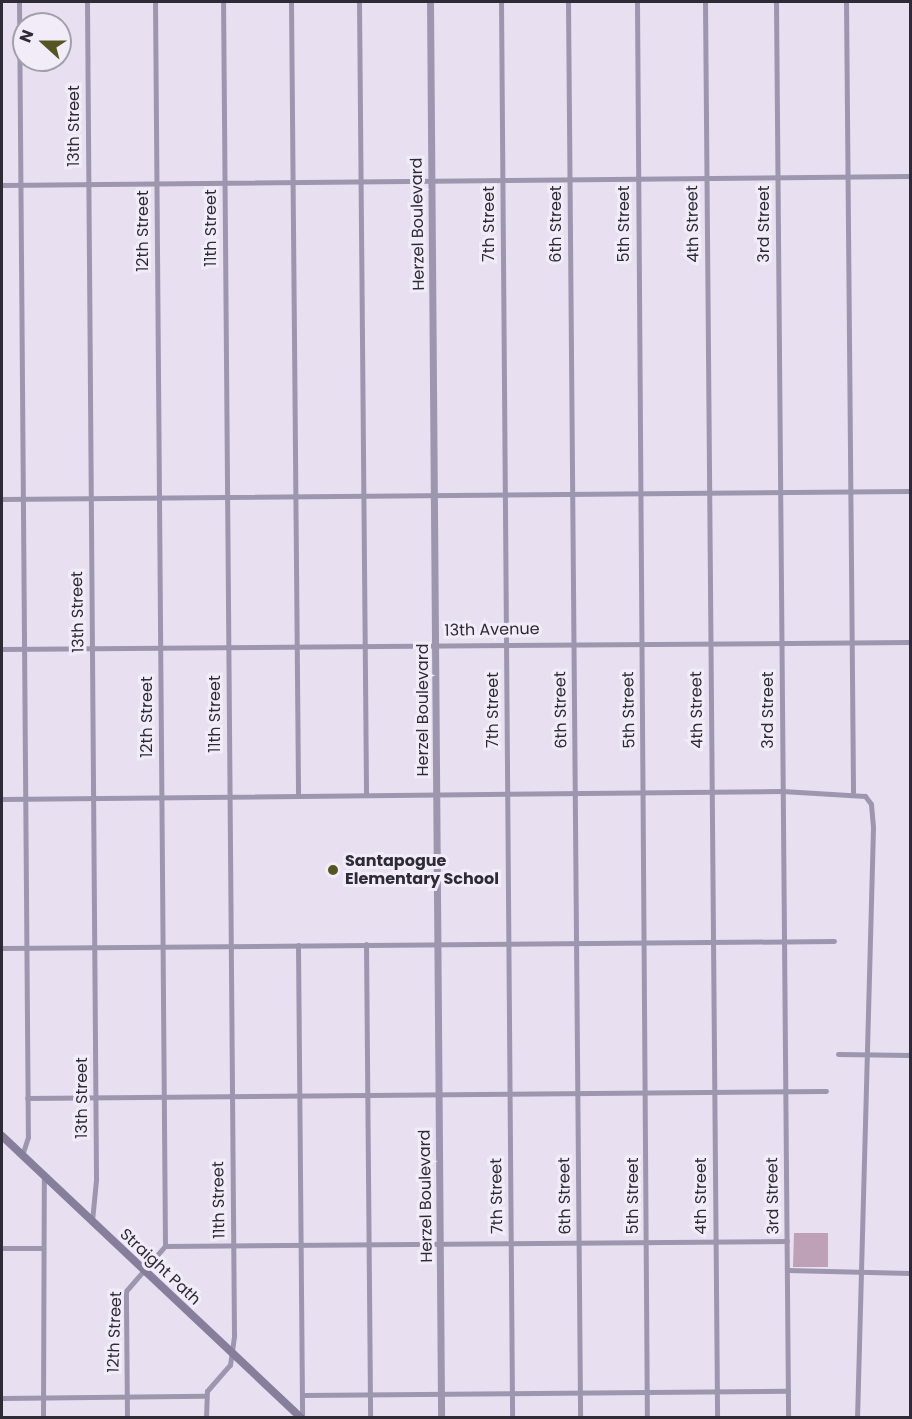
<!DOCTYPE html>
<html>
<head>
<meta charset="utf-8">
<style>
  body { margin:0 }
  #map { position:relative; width:912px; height:1419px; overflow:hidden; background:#e8e0f1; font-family:Poppins,sans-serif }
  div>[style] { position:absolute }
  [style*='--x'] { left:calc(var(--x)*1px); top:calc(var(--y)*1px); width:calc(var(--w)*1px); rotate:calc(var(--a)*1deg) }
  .green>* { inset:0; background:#bfa1b7 }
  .minor>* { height:5px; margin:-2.5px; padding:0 2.5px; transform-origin:2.5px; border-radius:2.5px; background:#9e96ae }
  .tertiary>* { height:7px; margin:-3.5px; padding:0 3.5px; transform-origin:3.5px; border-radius:3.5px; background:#9e96ae }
  .secondary>* { height:8px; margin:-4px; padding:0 4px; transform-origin:4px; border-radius:4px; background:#877e9c }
  .dots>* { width:16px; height:16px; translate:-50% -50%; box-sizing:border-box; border:3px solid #f2ecf9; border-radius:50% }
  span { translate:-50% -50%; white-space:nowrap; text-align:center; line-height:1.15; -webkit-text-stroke:6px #f2ecf9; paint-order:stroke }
  .street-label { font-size:16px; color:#2e2b37 }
  .poi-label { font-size:16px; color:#2e2b37; font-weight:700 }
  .left { translate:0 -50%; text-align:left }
  .frame { position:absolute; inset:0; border:3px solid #2e2b37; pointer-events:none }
  .north { position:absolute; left:12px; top:12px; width:60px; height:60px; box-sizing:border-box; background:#f2ecf9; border:2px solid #a49fab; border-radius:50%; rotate:291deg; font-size:16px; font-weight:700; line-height:24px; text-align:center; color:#2e2b37 }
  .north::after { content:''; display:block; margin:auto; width:21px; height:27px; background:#555524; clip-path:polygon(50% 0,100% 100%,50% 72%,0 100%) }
</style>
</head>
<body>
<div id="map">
  <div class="green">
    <div style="clip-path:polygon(794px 1233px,828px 1233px,828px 1267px,793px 1267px)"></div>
  </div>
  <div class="minor">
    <div style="--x:19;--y:2;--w:1135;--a:89.55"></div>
    <div style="--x:28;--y:1137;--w:19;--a:108"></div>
    <div style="--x:87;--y:2;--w:1178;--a:89.56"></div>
    <div style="--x:96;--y:1180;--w:41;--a:95.6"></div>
    <div style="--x:291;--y:2;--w:794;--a:89.49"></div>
    <div style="--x:359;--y:2;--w:792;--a:89.49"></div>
    <div style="--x:501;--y:2;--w:1416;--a:89.55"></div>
    <div style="--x:568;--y:2;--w:1416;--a:89.51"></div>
    <div style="--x:637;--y:2;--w:1416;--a:89.6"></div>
    <div style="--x:705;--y:2;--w:1416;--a:89.51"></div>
    <div style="--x:776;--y:2;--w:1416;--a:89.51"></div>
    <div style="--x:846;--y:2;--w:790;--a:89.49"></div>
    <div style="--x:2;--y:185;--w:908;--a:-0.57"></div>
    <div style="--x:2;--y:499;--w:908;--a:-0.5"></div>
    <div style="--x:2;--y:649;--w:908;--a:-0.44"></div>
    <div style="--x:2;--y:799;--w:780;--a:-0.59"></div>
    <div style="--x:782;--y:791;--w:83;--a:3.4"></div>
    <div style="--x:865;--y:796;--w:10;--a:53"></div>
    <div style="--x:871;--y:804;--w:24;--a:85"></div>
    <div style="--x:873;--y:828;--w:590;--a:91.55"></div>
    <div style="--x:366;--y:944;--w:474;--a:89.5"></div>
    <div style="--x:298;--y:945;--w:473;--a:89.5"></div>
    <div style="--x:2;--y:948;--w:832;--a:-0.48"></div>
    <div style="--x:838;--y:1054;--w:72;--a:0.8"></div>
    <div style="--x:27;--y:1098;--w:799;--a:-0.5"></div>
    <div style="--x:165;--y:1246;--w:622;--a:-0.46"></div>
    <div style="--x:2;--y:1248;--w:39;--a:0"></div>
    <div style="--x:787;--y:1270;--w:123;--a:1.4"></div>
    <div style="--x:302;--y:1395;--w:486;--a:-0.5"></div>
    <div style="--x:2;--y:1398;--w:203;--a:-0.6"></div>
    <div style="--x:43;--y:1418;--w:242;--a:-89.8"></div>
    <div style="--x:127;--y:1418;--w:127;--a:-90.5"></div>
    <div style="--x:126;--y:1291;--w:60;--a:-49.1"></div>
    <div style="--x:165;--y:1246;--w:1244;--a:-90.46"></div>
    <div style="--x:206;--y:1418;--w:27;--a:-88"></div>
    <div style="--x:207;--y:1391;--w:35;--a:-49"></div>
    <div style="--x:230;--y:1365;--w:30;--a:-82"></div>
    <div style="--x:234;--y:1335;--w:1333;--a:-90.47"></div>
  </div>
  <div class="tertiary">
    <div style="--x:430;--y:2;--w:1416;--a:89.55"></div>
  </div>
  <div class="secondary">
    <div style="--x:2;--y:1136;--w:411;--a:43.3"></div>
  </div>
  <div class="dots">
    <div style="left:333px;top:870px;background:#555524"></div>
  </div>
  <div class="street-label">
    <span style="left:74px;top:126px;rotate:-90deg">13th Street</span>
    <span style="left:418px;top:224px;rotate:-91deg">Herzel Boulevard</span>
    <span style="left:489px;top:224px;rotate:-90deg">7th Street</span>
    <span style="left:556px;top:224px;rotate:-90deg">6th Street</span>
    <span style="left:624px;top:224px;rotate:-90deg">5th Street</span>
    <span style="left:693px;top:224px;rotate:-91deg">4th Street</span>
    <span style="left:764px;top:224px;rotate:-90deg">3rd Street</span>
    <span style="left:211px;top:228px;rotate:-90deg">11th Street</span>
    <span style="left:143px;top:231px;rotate:-90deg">12th Street</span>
    <span style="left:78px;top:612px;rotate:-91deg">13th Street</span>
    <span style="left:492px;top:630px;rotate:-1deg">13th Avenue</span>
    <span style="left:423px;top:710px;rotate:-90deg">Herzel Boulevard</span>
    <span style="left:493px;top:710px;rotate:-90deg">7th Street</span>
    <span style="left:561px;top:710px;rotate:-91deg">6th Street</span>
    <span style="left:629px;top:710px;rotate:-91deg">5th Street</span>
    <span style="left:697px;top:710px;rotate:-91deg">4th Street</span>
    <span style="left:768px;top:710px;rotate:-90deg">3rd Street</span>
    <span style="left:215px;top:714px;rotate:-90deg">11th Street</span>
    <span style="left:147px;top:717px;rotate:-90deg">12th Street</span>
    <span style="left:82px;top:1098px;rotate:-90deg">13th Street</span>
    <span style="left:426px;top:1196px;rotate:-91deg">Herzel Boulevard</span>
    <span style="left:497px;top:1196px;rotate:-91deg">7th Street</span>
    <span style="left:565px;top:1196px;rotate:-91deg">6th Street</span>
    <span style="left:633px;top:1196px;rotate:-90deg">5th Street</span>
    <span style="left:701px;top:1196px;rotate:-90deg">4th Street</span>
    <span style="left:773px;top:1196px;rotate:-91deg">3rd Street</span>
    <span style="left:219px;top:1200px;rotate:-91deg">11th Street</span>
    <span style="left:160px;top:1267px;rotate:43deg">Straight Path</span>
    <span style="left:115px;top:1332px;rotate:-88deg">12th Street</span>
  </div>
  <div class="poi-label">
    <span class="left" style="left:345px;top:870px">Santapogue<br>Elementary School</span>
  </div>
  <div class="frame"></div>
  <div class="north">N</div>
</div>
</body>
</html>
